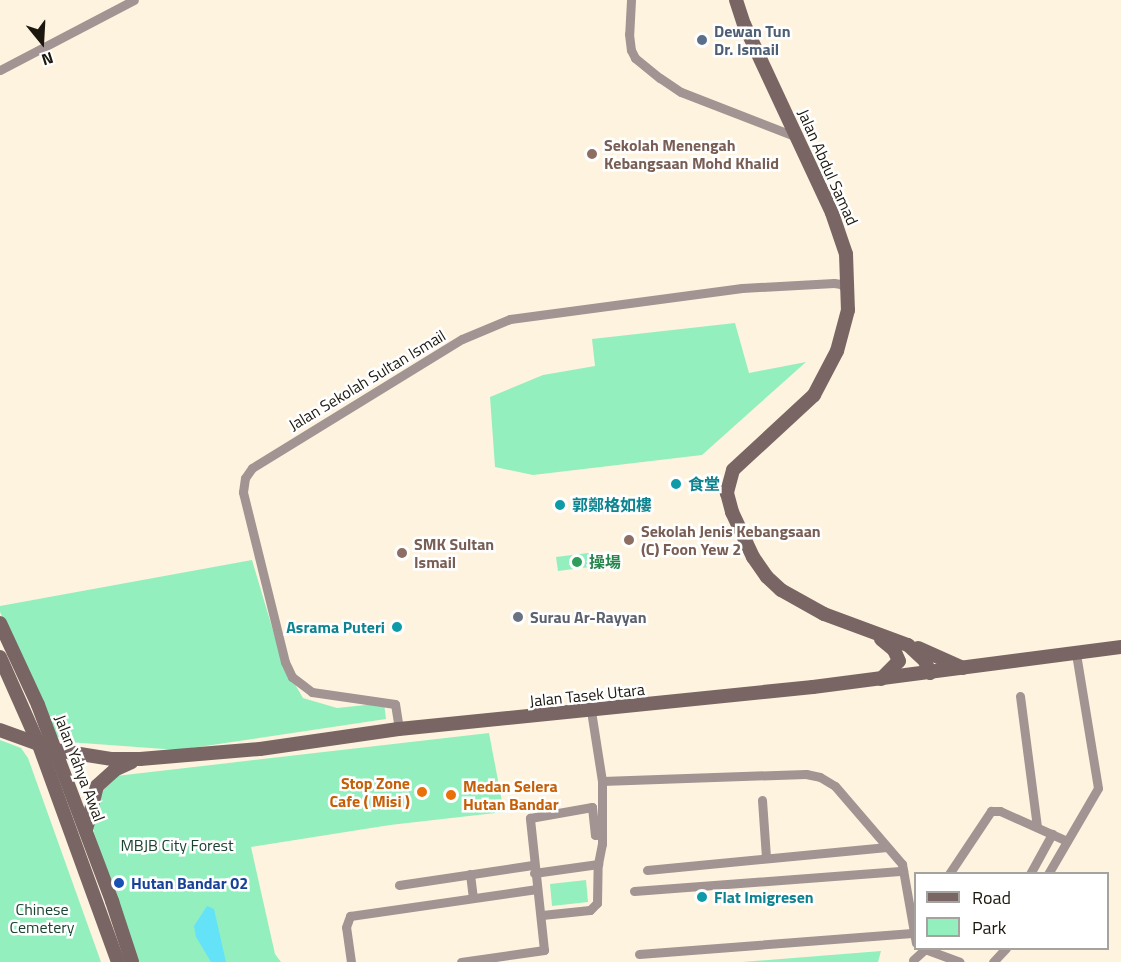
<!DOCTYPE html>
<html>
<head>
<meta charset="utf-8">
<style>
  body { margin:0 }
  #map { position:relative; width:1121px; height:962px; overflow:hidden; background:#fef3df; font-family:"Titillium Web","Noto Sans SC",sans-serif }
  div>[style] { position:absolute }
  [style*='--x'] { left:calc(var(--x)*1px); top:calc(var(--y)*1px); width:calc(var(--w)*1px); rotate:calc(var(--a)*1deg) }
  .green>* { inset:0; background:#94efbf }
  .water>* { inset:0; background:#64e2f8 }
  .street>* { height:9px; margin:-4.5px; padding:0 4.5px; transform-origin:4.5px; border-radius:4.5px; background:#a19492 }
  .secondary>* { height:14px; margin:-7px; padding:0 7px; transform-origin:7px; border-radius:7px; background:#796664 }
  .dots>* { width:16px; height:16px; translate:-50% -50%; box-sizing:border-box; border:3px solid #fff; border-radius:50% }
  span { translate:-50% -50%; white-space:nowrap; text-align:center; line-height:1.15; -webkit-text-stroke:5px #fff; paint-order:stroke }
  .service-label { font-size:16px; color:#4e5e75; font-weight:700 }
  .left { translate:0 -50%; text-align:left }
  .education-label { font-size:16px; color:#785e54; font-weight:700 }
  .street-label { font-size:16px; color:#1c180f }
  .culture-label { font-size:16px; color:#0d838f; font-weight:700 }
  .right { translate:-100% -50%; text-align:right }
  .leisure-label { font-size:16px; color:#27864d; font-weight:700 }
  .worship-label { font-size:16px; color:#5b616d; font-weight:700 }
  .food-label { font-size:16px; color:#c56008; font-weight:700 }
  .park-label { font-size:16px; color:#1b4430 }
  .transit-label { font-size:16px; color:#164399; font-weight:700 }
  .legend { position:absolute; left:914px; top:872px; width:195px; height:78px; box-sizing:border-box; background:#fff; border:2px solid #a4a39f; margin:0; padding:8px 10px; list-style:none; font-size:18px; color:#1c180f }
  .legend li { display:flex; align-items:center; gap:12px; height:30px }
  .legend b { width:30px; border:2px solid #a4a39f }
  .north { position:absolute; left:12px; top:12px; width:60px; height:60px; -webkit-text-stroke:4px #fff; paint-order:stroke; rotate:162deg; font-size:16px; font-weight:700; line-height:24px; text-align:center; color:#1c180f }
  .north::after { content:''; display:block; margin:auto; width:21px; height:27px; background:#1c180f; clip-path:polygon(50% 0,100% 100%,50% 72%,0 100%) }
</style>
</head>
<body>
<div id="map">
  <div class="green">
    <div style="clip-path:polygon(735px 323px,749px 373px,806px 362px,702px 455px,533px 475px,495px 467px,490px 397px,543px 375px,595px 366px,592px 339px)"></div>
    <div style="clip-path:polygon(596px 552px,598px 566px,558px 571px,556px 557px)"></div>
    <div style="clip-path:polygon(252px 560px,283px 664px,303px 698px,337px 708px,384px 703px,386px 719px,178px 750px,68px 742px,54px 735px,0 612px,0 606px)"></div>
    <div style="clip-path:polygon(489px 733px,504px 812px,390px 825px,251px 847px,275px 954px,281px 962px,137px 962px,94px 833px,92px 803px,116px 776px)"></div>
    <div style="clip-path:polygon(0 740px,21px 748px,28px 758px,101px 962px,0 962px)"></div>
    <div style="clip-path:polygon(586px 880px,588px 902px,552px 906px,550px 884px)"></div>
    <div style="clip-path:polygon(881px 951px,878px 962px,742px 962px)"></div>
  </div>
  <div class="water">
    <div style="clip-path:polygon(207px 906px,214px 909px,226px 962px,211px 962px,196px 937px,194px 926px)"></div>
  </div>
  <div class="street">
    <div style="--x:631;--y:0;--w:34;--a:93"></div>
    <div style="--x:629;--y:34;--w:16;--a:83"></div>
    <div style="--x:631;--y:50;--w:9;--a:63"></div>
    <div style="--x:635;--y:58;--w:32;--a:39"></div>
    <div style="--x:660;--y:78;--w:25;--a:34"></div>
    <div style="--x:681;--y:92;--w:124;--a:21.2"></div>
    <div style="--x:0;--y:70;--w:151;--a:-27.6"></div>
    <div style="--x:1020;--y:696;--w:132;--a:82.6"></div>
    <div style="--x:399;--y:729;--w:25;--a:-99"></div>
    <div style="--x:395;--y:704;--w:84;--a:-171.8"></div>
    <div style="--x:312;--y:692;--w:25;--a:-143"></div>
    <div style="--x:292;--y:677;--w:17;--a:-115"></div>
    <div style="--x:285;--y:662;--w:175;--a:-103.9"></div>
    <div style="--x:243;--y:492;--w:14;--a:-82"></div>
    <div style="--x:245;--y:478;--w:12;--a:-55"></div>
    <div style="--x:252;--y:468;--w:246;--a:-31.6"></div>
    <div style="--x:462;--y:339;--w:52;--a:-22.6"></div>
    <div style="--x:510;--y:319;--w:234;--a:-7.6"></div>
    <div style="--x:742;--y:288;--w:92;--a:-3.1"></div>
    <div style="--x:834;--y:283;--w:7;--a:8"></div>
    <div style="--x:841;--y:284;--w:10;--a:45"></div>
    <div style="--x:602;--y:781;--w:204;--a:-2"></div>
    <div style="--x:806;--y:774;--w:14;--a:12"></div>
    <div style="--x:820;--y:777;--w:17;--a:31"></div>
    <div style="--x:835;--y:786;--w:103;--a:49.3"></div>
    <div style="--x:902;--y:864;--w:80;--a:80"></div>
    <div style="--x:762;--y:800;--w:57;--a:86"></div>
    <div style="--x:647;--y:870;--w:241;--a:-5.5"></div>
    <div style="--x:534;--y:873;--w:65;--a:-8"></div>
    <div style="--x:470;--y:874;--w:24;--a:83"></div>
    <div style="--x:949;--y:874;--w:76;--a:-56.3"></div>
    <div style="--x:991;--y:811;--w:9;--a:0"></div>
    <div style="--x:1000;--y:811;--w:73;--a:24.1"></div>
    <div style="--x:1030;--y:874;--w:46;--a:-61.2"></div>
    <div style="--x:1048;--y:874;--w:99;--a:-59.8"></div>
    <div style="--x:1098;--y:788;--w:136;--a:-99.3"></div>
    <div style="--x:399;--y:885;--w:135;--a:-8.5"></div>
    <div style="--x:634;--y:891;--w:270;--a:-4.3"></div>
    <div style="--x:542;--y:915;--w:48;--a:-5.9"></div>
    <div style="--x:590;--y:910;--w:10;--a:-45"></div>
    <div style="--x:597;--y:903;--w:39;--a:-89"></div>
    <div style="--x:598;--y:864;--w:20;--a:-79"></div>
    <div style="--x:602;--y:844;--w:63;--a:-90"></div>
    <div style="--x:602;--y:781;--w:71;--a:-98.9"></div>
    <div style="--x:922;--y:948;--w:40;--a:20.2"></div>
    <div style="--x:639;--y:954;--w:274;--a:-4.4"></div>
    <div style="--x:913;--y:960;--w:15;--a:-42"></div>
    <div style="--x:351;--y:962;--w:35;--a:-98"></div>
    <div style="--x:346;--y:927;--w:12;--a:-70"></div>
    <div style="--x:350;--y:916;--w:189;--a:-8.2"></div>
    <div style="--x:461;--y:962;--w:84;--a:-8.2"></div>
    <div style="--x:544;--y:950;--w:133;--a:-96.1"></div>
    <div style="--x:530;--y:818;--w:63;--a:-10.1"></div>
    <div style="--x:592;--y:807;--w:28;--a:84"></div>
    <div style="--x:595;--y:835;--w:7;--a:-8"></div>
    <div style="--x:993;--y:962;--w:19;--a:-47"></div>
  </div>
  <div class="secondary">
    <div style="--x:736;--y:0;--w:25;--a:72"></div>
    <div style="--x:744;--y:24;--w:208;--a:65"></div>
    <div style="--x:832;--y:213;--w:43;--a:71.1"></div>
    <div style="--x:846;--y:254;--w:56;--a:88"></div>
    <div style="--x:848;--y:310;--w:42;--a:105"></div>
    <div style="--x:837;--y:351;--w:50;--a:117.6"></div>
    <div style="--x:814;--y:395;--w:110;--a:137.2"></div>
    <div style="--x:733;--y:470;--w:24;--a:105"></div>
    <div style="--x:727;--y:493;--w:20;--a:75"></div>
    <div style="--x:732;--y:512;--w:50;--a:65"></div>
    <div style="--x:753;--y:557;--w:24;--a:55"></div>
    <div style="--x:767;--y:577;--w:19;--a:43"></div>
    <div style="--x:781;--y:590;--w:49;--a:29.2"></div>
    <div style="--x:824;--y:614;--w:90;--a:20.3"></div>
    <div style="--x:908;--y:645;--w:23;--a:43"></div>
    <div style="--x:925;--y:661;--w:13;--a:67"></div>
    <div style="--x:0;--y:623;--w:90;--a:65.1"></div>
    <div style="--x:38;--y:705;--w:210;--a:69.3"></div>
    <div style="--x:112;--y:901;--w:64;--a:71.8"></div>
    <div style="--x:918;--y:648;--w:49;--a:24"></div>
    <div style="--x:0;--y:657;--w:96;--a:66.1"></div>
    <div style="--x:39;--y:745;--w:231;--a:70"></div>
    <div style="--x:881;--y:679;--w:25;--a:-45"></div>
    <div style="--x:899;--y:661;--w:12;--a:-114"></div>
    <div style="--x:894;--y:650;--w:17;--a:-140"></div>
    <div style="--x:0;--y:730;--w:59;--a:20"></div>
    <div style="--x:55;--y:750;--w:58;--a:9"></div>
    <div style="--x:112;--y:759;--w:28;--a:0"></div>
    <div style="--x:140;--y:759;--w:120;--a:-4.8"></div>
    <div style="--x:260;--y:749;--w:140;--a:-8.2"></div>
    <div style="--x:399;--y:729;--w:416;--a:-5.8"></div>
    <div style="--x:813;--y:687;--w:311;--a:-7.4"></div>
    <div style="--x:86;--y:830;--w:45;--a:-76"></div>
    <div style="--x:97;--y:786;--w:25;--a:-42"></div>
    <div style="--x:116;--y:769;--w:17;--a:-24"></div>
  </div>
  <div class="dots">
    <div style="left:702px;top:40px;background:#5c6f8a"></div>
    <div style="left:592px;top:154px;background:#8d6e63"></div>
    <div style="left:676px;top:484px;background:#0f9aa8"></div>
    <div style="left:560px;top:505px;background:#0f9aa8"></div>
    <div style="left:629px;top:540px;background:#8d6e63"></div>
    <div style="left:402px;top:553px;background:#8d6e63"></div>
    <div style="left:577px;top:562px;background:#2e9e5b"></div>
    <div style="left:518px;top:617px;background:#6b7280"></div>
    <div style="left:397px;top:627px;background:#0f9aa8"></div>
    <div style="left:422px;top:792px;background:#e8710a"></div>
    <div style="left:451px;top:795px;background:#e8710a"></div>
    <div style="left:119px;top:883px;background:#1a4fb4"></div>
    <div style="left:702px;top:897px;background:#0f9aa8"></div>
  </div>
  <div class="service-label">
    <span class="left" style="left:714px;top:40px">Dewan Tun<br>Dr. Ismail</span>
  </div>
  <div class="education-label">
    <span class="left" style="left:604px;top:154px">Sekolah Menengah<br>Kebangsaan Mohd Khalid</span>
    <span class="left" style="left:641px;top:540px">Sekolah Jenis Kebangsaan<br>(C) Foon Yew 2</span>
    <span class="left" style="left:414px;top:553px">SMK Sultan<br>Ismail</span>
  </div>
  <div class="street-label">
    <span style="left:828px;top:167px;rotate:66deg">Jalan Abdul Samad</span>
    <span style="left:367px;top:380px;rotate:-31deg">Jalan Sekolah Sultan Ismail</span>
    <span style="left:587px;top:695px;rotate:-6deg">Jalan Tasek Utara</span>
    <span style="left:80px;top:768px;rotate:69deg">Jalan Yahya Awal</span>
  </div>
  <div class="culture-label">
    <span class="left" style="left:688px;top:484px">食堂</span>
    <span class="left" style="left:572px;top:505px">郭鄭格如樓</span>
    <span class="right" style="left:385px;top:627px">Asrama Puteri</span>
    <span class="left" style="left:714px;top:897px">Flat Imigresen</span>
  </div>
  <div class="leisure-label">
    <span class="left" style="left:589px;top:562px">操場</span>
  </div>
  <div class="worship-label">
    <span class="left" style="left:530px;top:617px">Surau Ar-Rayyan</span>
  </div>
  <div class="food-label">
    <span class="right" style="left:410px;top:792px">Stop Zone<br>Cafe ( Misi )</span>
    <span class="left" style="left:463px;top:795px">Medan Selera<br>Hutan Bandar</span>
  </div>
  <div class="park-label">
    <span style="left:177px;top:845px">MBJB City Forest</span>
    <span style="left:42px;top:918px">Chinese<br>Cemetery</span>
  </div>
  <div class="transit-label">
    <span class="left" style="left:131px;top:883px">Hutan Bandar 02</span>
  </div>
  <ul class="legend">
  <li><b style="height:8px;background:#796664"></b>Road</li>
  <li><b style="height:16px;background:#94efbf"></b>Park</li>
  </ul>
  <div class="north">N</div>
</div>
</body>
</html>
